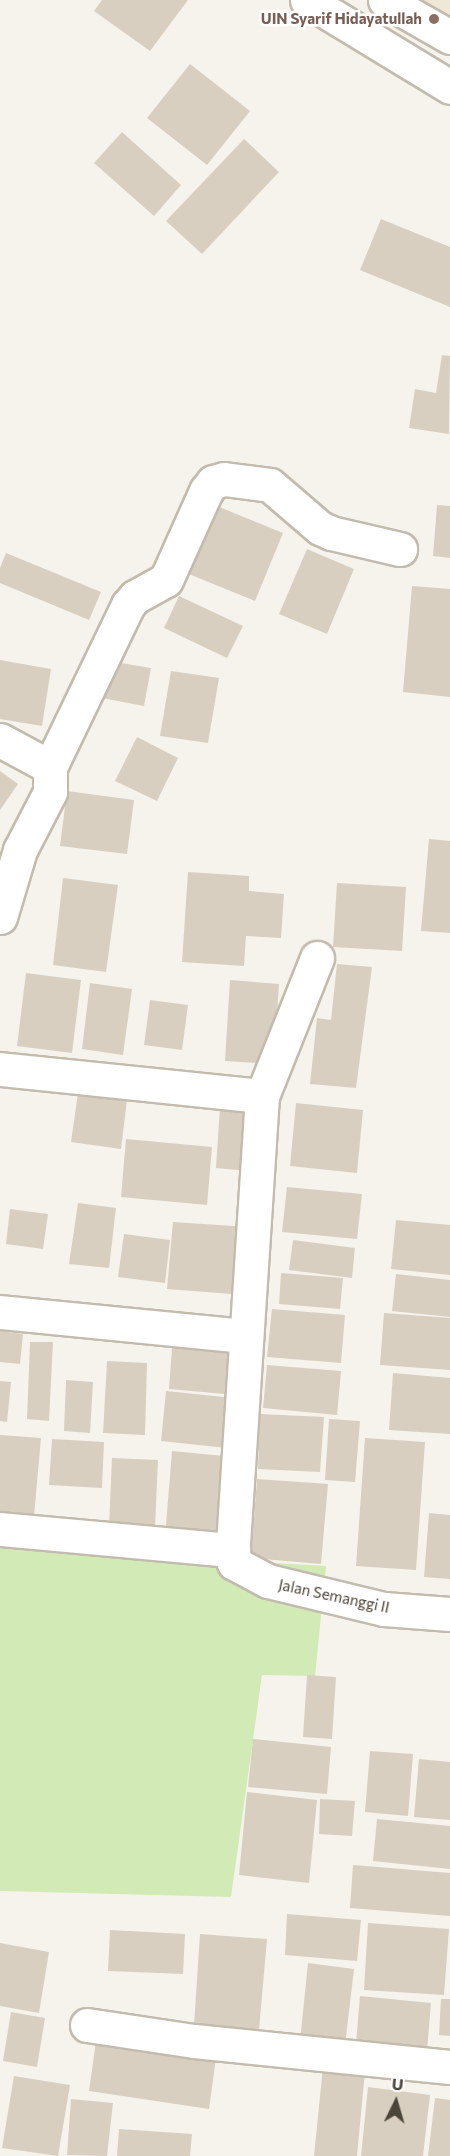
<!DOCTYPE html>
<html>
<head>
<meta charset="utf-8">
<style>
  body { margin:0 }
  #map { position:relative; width:450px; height:2156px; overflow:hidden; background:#f6f3ec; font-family:Commissioner,sans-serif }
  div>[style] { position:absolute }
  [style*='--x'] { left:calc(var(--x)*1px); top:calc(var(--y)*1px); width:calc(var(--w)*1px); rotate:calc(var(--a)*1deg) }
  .education>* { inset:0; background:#efe8d6 }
  .green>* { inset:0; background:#d2eab5 }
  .building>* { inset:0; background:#d8cfc1 }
  .roads { filter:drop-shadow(2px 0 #c2bbae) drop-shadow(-2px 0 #c2bbae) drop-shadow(0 2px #c2bbae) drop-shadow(0 -2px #c2bbae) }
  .minor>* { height:33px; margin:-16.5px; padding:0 16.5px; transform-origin:16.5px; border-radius:16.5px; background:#fff }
  .dots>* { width:16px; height:16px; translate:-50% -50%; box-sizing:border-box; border:3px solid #fff; border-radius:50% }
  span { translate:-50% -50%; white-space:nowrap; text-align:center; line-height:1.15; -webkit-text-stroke:5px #fff; paint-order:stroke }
  .education-label { font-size:15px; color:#785e54; font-weight:700 }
  .right { translate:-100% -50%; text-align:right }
  .street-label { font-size:15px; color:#4b4439 }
  .north { position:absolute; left:366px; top:2072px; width:60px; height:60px; -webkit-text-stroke:4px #fff; paint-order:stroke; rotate:5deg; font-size:16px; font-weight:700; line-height:24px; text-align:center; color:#4b4439 }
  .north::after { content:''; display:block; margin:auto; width:21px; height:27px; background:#4b4439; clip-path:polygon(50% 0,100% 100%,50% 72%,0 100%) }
</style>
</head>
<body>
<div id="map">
  <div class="education">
    <div style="clip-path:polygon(385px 0,450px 0,450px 37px)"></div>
  </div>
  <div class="green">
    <div style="clip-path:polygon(0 1547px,326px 1566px,315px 1676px,262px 1675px,231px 1897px,0 1891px)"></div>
  </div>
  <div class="building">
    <div style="clip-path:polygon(102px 0,188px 0,150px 51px,94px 11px)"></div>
    <div style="clip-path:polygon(190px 64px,250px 111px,207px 165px,147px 118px)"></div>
    <div style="clip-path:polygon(122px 132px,181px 185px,154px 216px,94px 163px)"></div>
    <div style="clip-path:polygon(244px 139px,279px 172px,202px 254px,166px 221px)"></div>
    <div style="clip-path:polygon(381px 219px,450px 247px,450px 307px,360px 270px)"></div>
    <div style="clip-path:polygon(442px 355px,450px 356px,449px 434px,409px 428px,415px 389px,436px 393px)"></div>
    <div style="clip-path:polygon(212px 504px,283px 533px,255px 601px,184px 572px)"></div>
    <div style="clip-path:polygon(437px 505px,450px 506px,450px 558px,433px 556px)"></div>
    <div style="clip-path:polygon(307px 549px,354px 569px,327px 634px,279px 614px)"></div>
    <div style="clip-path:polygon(6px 553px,101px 592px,89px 620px,0 583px,0 568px)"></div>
    <div style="clip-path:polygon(412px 586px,450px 589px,450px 697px,403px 692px)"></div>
    <div style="clip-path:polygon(179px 596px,243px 626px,227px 658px,164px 628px)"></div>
    <div style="clip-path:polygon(0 660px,51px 669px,42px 726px,0 719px)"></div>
    <div style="clip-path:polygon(109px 661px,151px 668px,144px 706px,102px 698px)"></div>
    <div style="clip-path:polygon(171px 671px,219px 678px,208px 743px,160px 736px)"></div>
    <div style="clip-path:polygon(137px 737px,178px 758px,157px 801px,115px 781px)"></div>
    <div style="clip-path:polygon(0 771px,18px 784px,0 810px)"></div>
    <div style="clip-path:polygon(67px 791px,134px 800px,127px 854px,60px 846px)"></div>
    <div style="clip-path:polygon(429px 839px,450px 841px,450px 933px,421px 931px)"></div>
    <div style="clip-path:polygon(188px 872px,249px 876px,249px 891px,284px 894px,281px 938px,246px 936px,244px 966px,182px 962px)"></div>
    <div style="clip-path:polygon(63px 878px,118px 885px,106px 972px,53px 965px)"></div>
    <div style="clip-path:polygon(337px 883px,406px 887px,402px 951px,333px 947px)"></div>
    <div style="clip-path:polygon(337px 964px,372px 967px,356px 1088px,310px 1084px,317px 1018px,331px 1020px)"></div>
    <div style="clip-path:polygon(26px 973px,81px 980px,72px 1053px,17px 1046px)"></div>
    <div style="clip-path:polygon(230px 980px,279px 984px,274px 1064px,225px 1061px)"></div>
    <div style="clip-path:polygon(90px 983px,132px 989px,123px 1055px,82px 1049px)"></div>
    <div style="clip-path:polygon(150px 1000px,188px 1005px,182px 1050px,144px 1045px)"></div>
    <div style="clip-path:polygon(78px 1093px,127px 1100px,121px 1149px,71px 1142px)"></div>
    <div style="clip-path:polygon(296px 1103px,363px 1110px,357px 1173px,290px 1166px)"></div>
    <div style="clip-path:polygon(220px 1106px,253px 1109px,249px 1171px,216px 1168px)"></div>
    <div style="clip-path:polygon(126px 1139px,212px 1147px,207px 1205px,121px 1197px)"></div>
    <div style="clip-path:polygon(287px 1187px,362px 1194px,357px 1239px,282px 1232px)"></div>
    <div style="clip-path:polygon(78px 1203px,116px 1208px,109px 1268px,69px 1264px)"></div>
    <div style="clip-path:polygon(10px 1209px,48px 1214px,43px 1249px,6px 1244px)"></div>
    <div style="clip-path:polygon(396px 1220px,450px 1225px,450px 1275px,391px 1269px)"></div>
    <div style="clip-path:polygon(173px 1222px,249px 1227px,244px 1295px,167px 1289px)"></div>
    <div style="clip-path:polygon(124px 1234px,170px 1240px,165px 1283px,118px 1277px)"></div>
    <div style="clip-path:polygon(293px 1240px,355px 1248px,352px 1278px,289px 1270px)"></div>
    <div style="clip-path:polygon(281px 1273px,343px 1278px,340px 1309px,279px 1304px)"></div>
    <div style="clip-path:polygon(396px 1274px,450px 1280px,450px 1317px,392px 1311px)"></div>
    <div style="clip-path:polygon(272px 1309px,345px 1315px,341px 1363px,267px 1357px)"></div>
    <div style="clip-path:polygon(384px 1313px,450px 1318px,450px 1370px,380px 1365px)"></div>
    <div style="clip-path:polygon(0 1331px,23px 1334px,20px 1364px,0 1362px)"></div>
    <div style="clip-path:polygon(173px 1334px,242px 1341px,236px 1395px,169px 1389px)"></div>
    <div style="clip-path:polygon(30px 1342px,53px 1342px,49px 1421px,27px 1419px)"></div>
    <div style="clip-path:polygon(107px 1361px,147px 1363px,145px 1435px,103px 1433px)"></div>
    <div style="clip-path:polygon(267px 1365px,341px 1371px,337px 1415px,263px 1408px)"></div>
    <div style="clip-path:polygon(393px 1373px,450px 1378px,450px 1434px,389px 1430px)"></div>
    <div style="clip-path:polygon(66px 1380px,93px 1382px,90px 1433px,64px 1431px)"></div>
    <div style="clip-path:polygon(0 1381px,11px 1382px,7px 1422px,0 1421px)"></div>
    <div style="clip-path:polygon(166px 1391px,233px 1398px,227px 1448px,161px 1441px)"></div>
    <div style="clip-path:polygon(260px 1414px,324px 1417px,320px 1472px,258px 1469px)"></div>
    <div style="clip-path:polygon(329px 1419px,360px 1421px,355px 1482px,325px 1480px)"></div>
    <div style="clip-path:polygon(0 1435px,41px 1438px,33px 1527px,0 1524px)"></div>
    <div style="clip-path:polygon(365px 1438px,425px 1442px,416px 1570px,356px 1566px)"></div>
    <div style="clip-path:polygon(52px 1439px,104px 1442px,102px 1488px,49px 1485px)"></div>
    <div style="clip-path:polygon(172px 1451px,234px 1457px,228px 1541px,165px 1537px)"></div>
    <div style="clip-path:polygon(112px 1458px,158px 1460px,155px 1528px,109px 1526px)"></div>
    <div style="clip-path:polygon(257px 1479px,328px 1484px,321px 1564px,251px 1558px)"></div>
    <div style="clip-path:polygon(429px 1513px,450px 1515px,450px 1579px,424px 1577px)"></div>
    <div style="clip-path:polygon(307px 1675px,336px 1677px,332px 1739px,303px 1737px)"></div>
    <div style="clip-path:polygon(253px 1739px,331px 1747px,327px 1794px,248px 1787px)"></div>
    <div style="clip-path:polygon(370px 1751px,413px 1754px,408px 1816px,365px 1812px)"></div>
    <div style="clip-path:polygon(419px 1759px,450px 1762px,450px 1820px,414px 1817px)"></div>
    <div style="clip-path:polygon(247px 1792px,317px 1800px,309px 1883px,239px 1875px)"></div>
    <div style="clip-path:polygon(320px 1799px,355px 1801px,352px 1836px,319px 1834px)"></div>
    <div style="clip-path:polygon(377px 1819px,450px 1826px,450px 1869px,373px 1861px)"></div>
    <div style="clip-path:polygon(353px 1865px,450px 1873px,450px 1916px,350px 1908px)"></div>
    <div style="clip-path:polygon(287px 1914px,361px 1920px,357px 1961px,285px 1955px)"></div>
    <div style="clip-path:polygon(368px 1923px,449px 1929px,444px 1995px,364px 1990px)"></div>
    <div style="clip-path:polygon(110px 1930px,185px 1934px,183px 1974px,108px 1971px)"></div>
    <div style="clip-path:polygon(200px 1934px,267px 1939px,259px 2030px,194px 2025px)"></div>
    <div style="clip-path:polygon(0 1943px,49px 1952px,39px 2013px,0 2006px)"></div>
    <div style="clip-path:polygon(308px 1963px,354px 1969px,345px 2045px,300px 2041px)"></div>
    <div style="clip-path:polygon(360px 1996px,431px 2003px,427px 2050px,356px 2044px)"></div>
    <div style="clip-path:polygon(441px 1999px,450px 1999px,450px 2036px,439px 2035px)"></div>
    <div style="clip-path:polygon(11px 2012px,45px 2018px,37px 2067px,3px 2061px)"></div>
    <div style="clip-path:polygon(97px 2034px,217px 2051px,209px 2109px,89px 2091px)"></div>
    <div style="clip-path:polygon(324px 2057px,366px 2061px,357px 2156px,314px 2156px)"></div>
    <div style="clip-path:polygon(14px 2076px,70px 2085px,58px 2156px,2px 2148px)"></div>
    <div style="clip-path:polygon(368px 2087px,430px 2095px,423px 2156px,361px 2156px)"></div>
    <div style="clip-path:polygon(435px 2098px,450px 2100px,450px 2156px,428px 2156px)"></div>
    <div style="clip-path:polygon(71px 2099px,113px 2103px,107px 2156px,67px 2155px)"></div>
    <div style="clip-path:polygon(119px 2129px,192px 2134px,190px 2156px,117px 2156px)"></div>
  </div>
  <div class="roads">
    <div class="minor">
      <div style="--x:307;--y:0;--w:167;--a:31.3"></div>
      <div style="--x:385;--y:0;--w:75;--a:29.6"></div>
      <div style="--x:0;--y:740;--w:57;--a:28.4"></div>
      <div style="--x:50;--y:767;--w:25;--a:90"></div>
      <div style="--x:50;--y:792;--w:65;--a:117.3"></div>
      <div style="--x:20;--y:850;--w:70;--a:106.6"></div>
      <div style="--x:50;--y:767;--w:180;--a:-64.3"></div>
      <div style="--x:128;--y:605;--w:11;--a:-49"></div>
      <div style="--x:135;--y:597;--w:35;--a:-29"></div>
      <div style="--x:166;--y:580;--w:98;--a:-65.8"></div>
      <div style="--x:206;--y:491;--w:11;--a:-52"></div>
      <div style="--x:213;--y:482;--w:11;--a:-15"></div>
      <div style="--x:224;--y:479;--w:46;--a:7.4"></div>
      <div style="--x:270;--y:485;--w:66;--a:40.7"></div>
      <div style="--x:320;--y:528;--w:12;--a:24"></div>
      <div style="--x:331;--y:533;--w:71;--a:13.1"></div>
      <div style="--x:317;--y:958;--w:149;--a:111.7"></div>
      <div style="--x:262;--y:1096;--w:455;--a:93.7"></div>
      <div style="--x:233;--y:1550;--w:13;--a:86"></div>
      <div style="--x:234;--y:1563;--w:38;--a:28"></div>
      <div style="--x:268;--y:1581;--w:119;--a:13.6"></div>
      <div style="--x:384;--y:1609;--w:66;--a:4.3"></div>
      <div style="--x:0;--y:1069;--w:263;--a:5.9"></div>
      <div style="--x:0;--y:1312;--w:247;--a:5.6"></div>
      <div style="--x:0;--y:1529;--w:234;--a:5.2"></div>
      <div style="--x:87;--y:2025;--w:108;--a:8.5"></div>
      <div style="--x:194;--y:2041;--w:257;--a:5.8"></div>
    </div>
  </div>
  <div class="dots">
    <div style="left:434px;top:19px;background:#8d6e63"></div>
  </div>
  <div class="education-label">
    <span class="right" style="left:422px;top:19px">UIN Syarif Hidayatullah</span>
  </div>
  <div class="street-label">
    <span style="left:334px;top:1596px;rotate:12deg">Jalan Semanggi II</span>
  </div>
  <div class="north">U</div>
</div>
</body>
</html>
